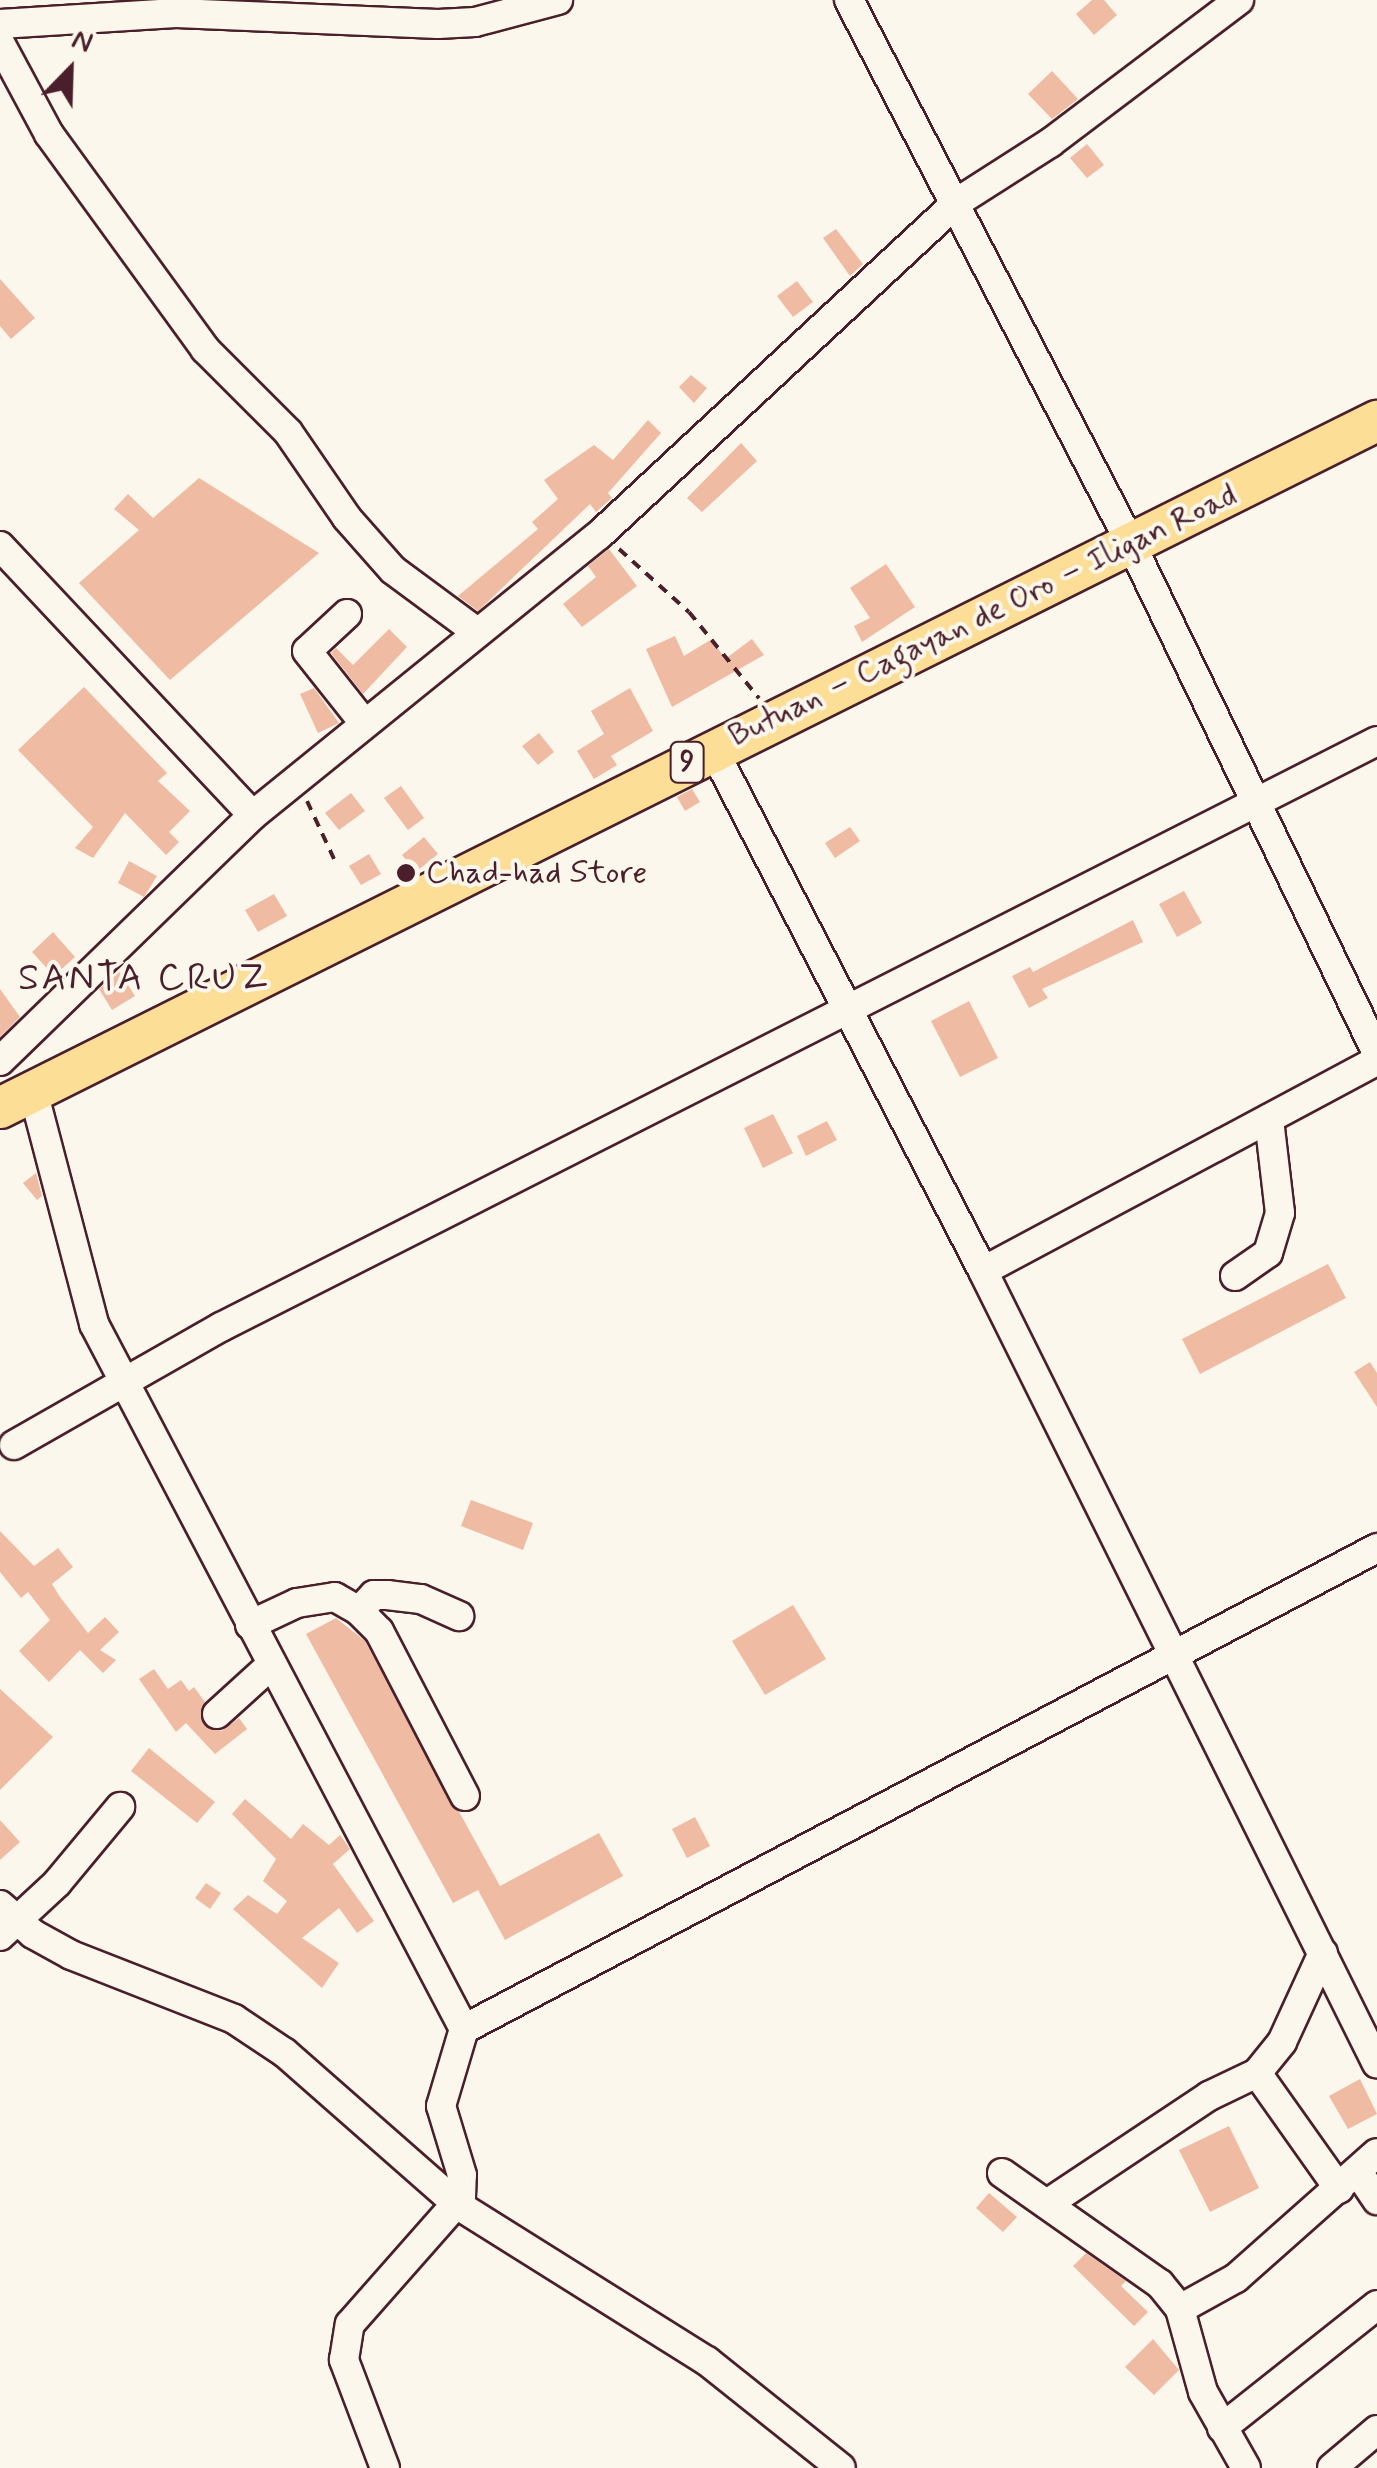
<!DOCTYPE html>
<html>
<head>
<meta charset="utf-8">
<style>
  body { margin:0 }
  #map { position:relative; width:1377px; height:2468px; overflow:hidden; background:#fbf7ec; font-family:Mynerve,sans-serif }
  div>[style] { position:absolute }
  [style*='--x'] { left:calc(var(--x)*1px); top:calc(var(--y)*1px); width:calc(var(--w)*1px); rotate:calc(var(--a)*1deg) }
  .building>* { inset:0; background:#f0bba3 }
  .path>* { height:4px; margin-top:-2px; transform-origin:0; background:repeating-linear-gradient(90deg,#4a1f2b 0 10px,transparent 0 18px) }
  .roads { filter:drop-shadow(2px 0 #4a1f2b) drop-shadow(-2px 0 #4a1f2b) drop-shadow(0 2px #4a1f2b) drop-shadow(0 -2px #4a1f2b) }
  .minor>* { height:28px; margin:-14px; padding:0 14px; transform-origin:14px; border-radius:14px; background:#fbf7ec }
  .highway>* { height:40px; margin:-20px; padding:0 20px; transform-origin:20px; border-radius:20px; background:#fcde96 }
  .dots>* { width:28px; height:28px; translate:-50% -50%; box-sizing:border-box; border:5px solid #fbf7ec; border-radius:50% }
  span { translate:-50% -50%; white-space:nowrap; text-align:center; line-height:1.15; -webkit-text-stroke:8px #fbf7ec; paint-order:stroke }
  .shield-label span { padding:2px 8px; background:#fbf7ec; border:2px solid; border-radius:8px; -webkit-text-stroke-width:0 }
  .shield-label { font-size:30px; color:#4a1f2b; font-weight:700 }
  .street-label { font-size:32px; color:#4a1f2b }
  .poi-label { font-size:32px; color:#4a1f2b }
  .left { translate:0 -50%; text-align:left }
  .quarter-label { font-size:38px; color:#4a1f2b; letter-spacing:2.5px }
  .north { position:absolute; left:20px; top:20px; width:100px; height:100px; -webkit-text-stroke:8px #fbf7ec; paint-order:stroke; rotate:23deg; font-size:28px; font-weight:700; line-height:40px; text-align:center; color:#4a1f2b }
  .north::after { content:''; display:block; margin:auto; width:35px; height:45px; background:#4a1f2b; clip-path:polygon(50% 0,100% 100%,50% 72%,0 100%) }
</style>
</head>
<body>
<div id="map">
  <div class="building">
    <div style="clip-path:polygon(1092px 0,1104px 0,1117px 15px,1094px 35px,1076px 14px)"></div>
    <div style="clip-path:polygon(1052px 71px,1078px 99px,1052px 119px,1028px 94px)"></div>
    <div style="clip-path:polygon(1087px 144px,1104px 165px,1087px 178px,1070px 158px)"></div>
    <div style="clip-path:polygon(836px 229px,863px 264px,850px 276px,823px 238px)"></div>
    <div style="clip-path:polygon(0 279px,35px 318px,11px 339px,0 326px)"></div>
    <div style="clip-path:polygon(797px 281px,813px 302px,793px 317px,777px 296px)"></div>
    <div style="clip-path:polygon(691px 375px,707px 388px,694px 403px,679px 387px)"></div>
    <div style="clip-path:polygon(648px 420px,661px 433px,608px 493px,612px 498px,596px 512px,590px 504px,478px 611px,458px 596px,538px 529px,532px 522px,558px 499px,544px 480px,594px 445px,613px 460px)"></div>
    <div style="clip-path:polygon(741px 443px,757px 461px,702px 512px,687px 498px)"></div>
    <div style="clip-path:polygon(199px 478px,319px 553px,170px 680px,79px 583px,139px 530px,114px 509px,128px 494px,153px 518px)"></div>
    <div style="clip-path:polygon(609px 549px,637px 586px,582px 627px,563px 604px,596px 577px,588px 566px)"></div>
    <div style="clip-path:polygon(886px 564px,915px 607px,862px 642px,854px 626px,870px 618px,850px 588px)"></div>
    <div style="clip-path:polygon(389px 629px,407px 647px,363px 694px,331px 653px,336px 648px,353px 665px)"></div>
    <div style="clip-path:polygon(675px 636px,684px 656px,712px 639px,725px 659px,752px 639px,764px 655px,672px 707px,646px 649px)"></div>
    <div style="clip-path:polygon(84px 687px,167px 773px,158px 781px,190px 811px,169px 832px,179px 842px,166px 855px,125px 813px,93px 858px,75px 848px,93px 827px,18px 750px)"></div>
    <div style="clip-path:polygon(314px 688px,339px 723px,318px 733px,300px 694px)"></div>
    <div style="clip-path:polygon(630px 688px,653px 731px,611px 756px,617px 765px,594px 779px,577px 751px,604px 734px,591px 711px)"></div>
    <div style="clip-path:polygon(539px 733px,554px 752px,538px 765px,522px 746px)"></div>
    <div style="clip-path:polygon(401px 786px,424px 818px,408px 830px,384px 798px)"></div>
    <div style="clip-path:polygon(692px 789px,700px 802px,685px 811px,677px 797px)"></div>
    <div style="clip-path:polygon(351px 793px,365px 811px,339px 830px,325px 813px)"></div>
    <div style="clip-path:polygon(850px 827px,860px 841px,835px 858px,825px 843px)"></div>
    <div style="clip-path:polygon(424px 837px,438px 854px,416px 872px,402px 855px)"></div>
    <div style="clip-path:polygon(369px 854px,381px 874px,361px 885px,349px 866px)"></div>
    <div style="clip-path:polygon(129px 861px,157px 876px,144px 897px,118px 883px)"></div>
    <div style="clip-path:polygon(1184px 891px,1202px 923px,1177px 937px,1159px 904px)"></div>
    <div style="clip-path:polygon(274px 894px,287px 916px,258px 932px,245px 910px)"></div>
    <div style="clip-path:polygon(1133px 920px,1143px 942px,1042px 989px,1048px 998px,1029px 1008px,1012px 976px,1030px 967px,1033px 972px)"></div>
    <div style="clip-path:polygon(53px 932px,75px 957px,54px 976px,32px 952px)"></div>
    <div style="clip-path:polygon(120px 972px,135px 996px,112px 1010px,99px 989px)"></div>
    <div style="clip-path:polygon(0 989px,20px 1017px,0 1037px)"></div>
    <div style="clip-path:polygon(969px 1001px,998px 1058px,960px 1077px,931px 1021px)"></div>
    <div style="clip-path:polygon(773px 1114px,793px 1153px,763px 1168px,744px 1128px)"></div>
    <div style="clip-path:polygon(827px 1121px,837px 1140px,806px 1156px,797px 1136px)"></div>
    <div style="clip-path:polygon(36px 1173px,42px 1196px,37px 1200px,23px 1183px)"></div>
    <div style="clip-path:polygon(1328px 1264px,1346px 1298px,1200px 1374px,1182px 1339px)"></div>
    <div style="clip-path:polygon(1370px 1362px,1377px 1373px,1377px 1407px,1354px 1372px)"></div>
    <div style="clip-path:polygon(471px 1500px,533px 1523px,523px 1550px,461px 1526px)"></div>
    <div style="clip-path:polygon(0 1531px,34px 1566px,58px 1548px,73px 1567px,52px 1584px,60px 1597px,88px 1633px,105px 1617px,119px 1632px,100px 1650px,116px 1660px,103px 1673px,80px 1650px,49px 1682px,19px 1651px,50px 1620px,28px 1592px,21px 1598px,0 1572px)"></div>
    <div style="clip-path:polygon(793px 1605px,826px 1659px,765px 1695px,732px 1641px)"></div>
    <div style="clip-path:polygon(336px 1618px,365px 1641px,500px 1886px,599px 1833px,623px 1876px,505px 1940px,478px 1890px,453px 1903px,306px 1634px)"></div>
    <div style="clip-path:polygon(154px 1669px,168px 1689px,181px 1680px,189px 1691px,194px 1687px,205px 1702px,205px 1726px,222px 1731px,239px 1718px,247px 1729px,215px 1754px,186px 1723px,176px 1732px,139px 1679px)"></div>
    <div style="clip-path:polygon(0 1689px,53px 1737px,0 1790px)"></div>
    <div style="clip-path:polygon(149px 1748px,215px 1802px,197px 1823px,131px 1771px)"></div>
    <div style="clip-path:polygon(245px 1799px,291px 1839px,303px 1824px,329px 1845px,340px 1835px,350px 1849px,333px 1864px,374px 1921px,357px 1933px,339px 1908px,302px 1938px,339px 1963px,322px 1988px,233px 1909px,248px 1895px,277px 1914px,287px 1901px,263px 1881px,276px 1859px,232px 1814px)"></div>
    <div style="clip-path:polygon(695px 1817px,710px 1846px,687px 1858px,672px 1829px)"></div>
    <div style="clip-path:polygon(0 1820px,20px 1842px,0 1860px)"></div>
    <div style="clip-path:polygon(206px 1883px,221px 1893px,210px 1909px,195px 1898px)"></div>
    <div style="clip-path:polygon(1360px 2079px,1377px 2114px,1348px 2129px,1329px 2096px)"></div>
    <div style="clip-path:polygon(1229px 2126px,1259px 2188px,1210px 2212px,1179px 2150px)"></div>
    <div style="clip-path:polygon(989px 2193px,1017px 2217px,1003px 2232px,976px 2208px)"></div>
    <div style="clip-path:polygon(1086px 2253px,1126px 2281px,1121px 2286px,1148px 2312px,1134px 2326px,1073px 2266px)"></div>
    <div style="clip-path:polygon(1153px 2339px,1179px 2370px,1154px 2395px,1125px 2367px)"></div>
  </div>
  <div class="path">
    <div style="--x:619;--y:549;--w:94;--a:42"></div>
    <div style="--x:689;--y:612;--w:111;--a:50.9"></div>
    <div style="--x:307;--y:801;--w:64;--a:65"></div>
  </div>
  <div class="roads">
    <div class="minor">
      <div style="--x:849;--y:0;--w:615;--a:62.6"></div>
      <div style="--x:1132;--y:546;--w:563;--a:64.21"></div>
      <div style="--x:0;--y:24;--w:176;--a:-3.6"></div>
      <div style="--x:176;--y:13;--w:262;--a:2.4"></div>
      <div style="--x:438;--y:24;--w:37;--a:-3"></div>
      <div style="--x:475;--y:22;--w:86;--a:-14.8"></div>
      <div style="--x:0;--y:43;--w:103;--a:61.7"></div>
      <div style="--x:49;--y:134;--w:266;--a:54"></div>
      <div style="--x:205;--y:349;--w:117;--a:45"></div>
      <div style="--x:288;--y:432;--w:104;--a:55.5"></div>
      <div style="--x:347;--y:518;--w:69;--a:48.5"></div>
      <div style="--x:393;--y:570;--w:101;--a:36.5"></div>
      <div style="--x:0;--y:546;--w:369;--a:46.8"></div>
      <div style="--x:347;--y:614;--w:54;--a:137.2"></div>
      <div style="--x:307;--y:651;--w:92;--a:51.6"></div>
      <div style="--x:713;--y:749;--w:588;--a:62.65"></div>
      <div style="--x:983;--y:1271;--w:885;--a:63.58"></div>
      <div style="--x:0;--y:1061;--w:353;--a:-44.2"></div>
      <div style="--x:253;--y:815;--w:445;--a:-39"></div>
      <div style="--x:599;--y:535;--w:488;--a:-42.9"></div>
      <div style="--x:956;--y:203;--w:112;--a:-32.6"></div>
      <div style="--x:1050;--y:143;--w:237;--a:-37.1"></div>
      <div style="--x:33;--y:1091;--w:241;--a:75.3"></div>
      <div style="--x:94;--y:1324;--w:796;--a:62.31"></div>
      <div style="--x:983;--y:1271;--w:446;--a:-28.1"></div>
      <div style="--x:1235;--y:1276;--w:40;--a:-34.9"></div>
      <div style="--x:1268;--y:1253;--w:42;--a:-73.3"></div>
      <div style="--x:1280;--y:1213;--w:95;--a:-96.7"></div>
      <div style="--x:14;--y:1445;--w:238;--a:-29.7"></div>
      <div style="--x:221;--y:1327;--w:1296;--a:-26.88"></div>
      <div style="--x:359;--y:1611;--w:22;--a:-47"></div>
      <div style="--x:374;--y:1595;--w:13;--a:0"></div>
      <div style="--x:387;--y:1595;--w:34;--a:7"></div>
      <div style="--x:421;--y:1599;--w:42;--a:24.1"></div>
      <div style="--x:250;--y:1625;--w:52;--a:-25.1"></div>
      <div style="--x:297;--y:1603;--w:38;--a:-9"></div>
      <div style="--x:335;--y:1597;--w:28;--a:30"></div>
      <div style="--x:359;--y:1611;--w:28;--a:45"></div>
      <div style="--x:379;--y:1631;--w:186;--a:62.5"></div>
      <div style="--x:217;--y:1714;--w:73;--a:-42.2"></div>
      <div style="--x:0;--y:1905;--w:44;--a:41.3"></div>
      <div style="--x:33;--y:1934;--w:43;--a:28.9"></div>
      <div style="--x:71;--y:1955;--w:175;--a:21.4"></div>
      <div style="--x:234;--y:2019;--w:61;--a:33.7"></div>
      <div style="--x:285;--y:2053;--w:230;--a:41.3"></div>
      <div style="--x:458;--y:2205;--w:294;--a:32.1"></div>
      <div style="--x:707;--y:2361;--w:171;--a:38.6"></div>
      <div style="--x:0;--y:1936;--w:78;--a:-42.9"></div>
      <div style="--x:57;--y:1883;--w:99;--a:-50.3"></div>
      <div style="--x:1257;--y:2073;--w:40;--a:-51"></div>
      <div style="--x:1282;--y:2042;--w:98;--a:-65.3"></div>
      <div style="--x:1358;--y:2172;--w:34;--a:56"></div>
      <div style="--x:1002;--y:2173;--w:193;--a:35.1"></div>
      <div style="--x:1160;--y:2284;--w:32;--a:51"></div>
      <div style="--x:1180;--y:2309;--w:64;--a:-29"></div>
      <div style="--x:1236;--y:2278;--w:188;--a:-41.6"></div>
      <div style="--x:1047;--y:2204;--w:195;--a:-33.7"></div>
      <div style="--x:1209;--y:2096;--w:53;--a:-25.6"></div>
      <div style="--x:1257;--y:2073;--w:142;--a:54.7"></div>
      <div style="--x:1180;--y:2309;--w:86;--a:74.5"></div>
      <div style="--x:1203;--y:2392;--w:87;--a:60.5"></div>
      <div style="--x:1222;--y:2428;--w:198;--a:-38.4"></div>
      <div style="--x:385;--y:2468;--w:116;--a:-110.8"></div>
      <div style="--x:344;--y:2360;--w:36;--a:-81"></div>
      <div style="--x:350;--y:2324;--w:168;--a:-48.6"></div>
      <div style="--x:461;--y:2198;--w:23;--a:-88"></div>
      <div style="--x:462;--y:2175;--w:72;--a:-106.9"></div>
      <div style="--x:441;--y:2106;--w:80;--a:-73.4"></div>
      <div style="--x:464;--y:2029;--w:1032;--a:-27.78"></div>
      <div style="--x:1332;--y:2468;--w:59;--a:-40.2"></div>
    </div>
    <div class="highway">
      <div style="--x:0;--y:1108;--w:1539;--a:-26.52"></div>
    </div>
  </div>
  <div class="dots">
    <div style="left:406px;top:873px;background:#4a1f2b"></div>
  </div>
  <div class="shield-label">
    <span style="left:687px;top:762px">9</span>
  </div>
  <div class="street-label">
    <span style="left:983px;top:616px;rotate:-26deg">Butuan – Cagayan de Oro – Iligan Road</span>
  </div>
  <div class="poi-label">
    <span class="left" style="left:426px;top:873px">Chad-had Store</span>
  </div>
  <div class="quarter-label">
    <span style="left:144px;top:979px">SANTA CRUZ</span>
  </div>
  <div class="north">N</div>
</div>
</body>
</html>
